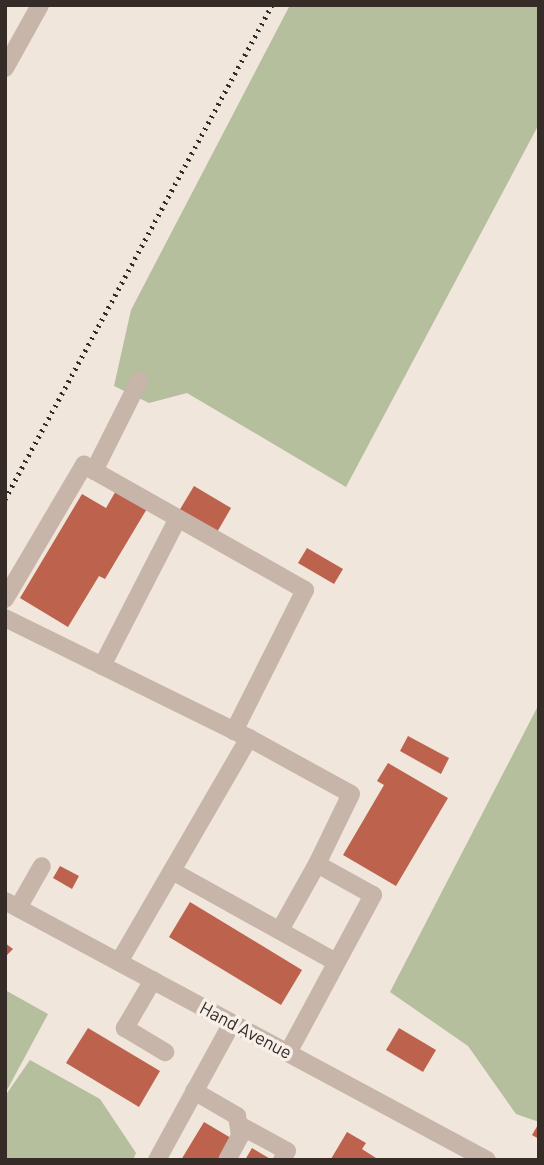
<!DOCTYPE html>
<html>
<head>
<meta charset="utf-8">
<style>
  body { margin:0 }
  #map { position:relative; width:544px; height:1165px; overflow:hidden; background:#f0e6dc; font-family:Barlow,sans-serif }
  div>[style] { position:absolute }
  [style*='--x'] { left:calc(var(--x)*1px); top:calc(var(--y)*1px); width:calc(var(--w)*1px); rotate:calc(var(--a)*1deg) }
  .green>* { inset:0; background:#b5be9d }
  .building>* { inset:0; background:#bd624d }
  .minor>* { height:18px; margin:-9px; padding:0 9px; transform-origin:9px; border-radius:9px; background:#c7b5a9 }
  .rail>* { height:5px; margin-top:-2.5px; transform-origin:0; background:repeating-linear-gradient(90deg,#352c28 0 2px,transparent 0 7px) }
  span { translate:-50% -50%; white-space:nowrap; text-align:center; line-height:1.15; -webkit-text-stroke:7px #f8f0e8; paint-order:stroke }
  .street-label { font-size:18px; color:#352c28 }
  .frame { position:absolute; inset:0; border:7px solid #352c28; pointer-events:none }
</style>
</head>
<body>
<div id="map">
  <div class="green">
    <div style="clip-path:polygon(290px 5px,539px 5px,539px 124px,346px 487px,187px 393px,149px 403px,114px 386px,131px 310px)"></div>
    <div style="clip-path:polygon(539px 704px,539px 1122px,516px 1114px,468px 1046px,390px 992px)"></div>
    <div style="clip-path:polygon(5px 990px,48px 1014px,7px 1090px,5px 1089px)"></div>
    <div style="clip-path:polygon(30px 1060px,100px 1099px,136px 1153px,133px 1160px,5px 1160px,5px 1096px)"></div>
  </div>
  <div class="building">
    <div style="clip-path:polygon(194px 486px,231px 508px,216px 534px,179px 511px)"></div>
    <div style="clip-path:polygon(117px 489px,148px 507px,105px 579px,99px 576px,68px 627px,20px 598px,82px 494px,106px 508px)"></div>
    <div style="clip-path:polygon(307px 548px,343px 569px,334px 584px,298px 563px)"></div>
    <div style="clip-path:polygon(408px 736px,449px 758px,441px 774px,400px 751px)"></div>
    <div style="clip-path:polygon(388px 763px,448px 798px,396px 886px,343px 855px,384px 785px,377px 781px)"></div>
    <div style="clip-path:polygon(60px 866px,79px 876px,72px 889px,53px 878px)"></div>
    <div style="clip-path:polygon(190px 902px,302px 970px,281px 1005px,169px 937px)"></div>
    <div style="clip-path:polygon(5px 943px,13px 949px,5px 957px)"></div>
    <div style="clip-path:polygon(88px 1028px,160px 1071px,139px 1107px,66px 1063px)"></div>
    <div style="clip-path:polygon(399px 1028px,436px 1050px,423px 1072px,386px 1050px)"></div>
    <div style="clip-path:polygon(204px 1122px,231px 1138px,218px 1160px,181px 1160px)"></div>
    <div style="clip-path:polygon(539px 1123px,539px 1139px,532px 1135px)"></div>
    <div style="clip-path:polygon(347px 1132px,366px 1143px,362px 1149px,379px 1160px,331px 1159px)"></div>
    <div style="clip-path:polygon(252px 1148px,272px 1160px,245px 1160px)"></div>
  </div>
  <div class="minor">
    <div style="--x:5;--y:68;--w:72;--a:-60.9"></div>
    <div style="--x:94;--y:471;--w:101;--a:-63.4"></div>
    <div style="--x:5;--y:599;--w:156;--a:-59.5"></div>
    <div style="--x:84;--y:465;--w:254;--a:29.5"></div>
    <div style="--x:305;--y:590;--w:158;--a:116.7"></div>
    <div style="--x:5;--y:618;--w:272;--a:26.2"></div>
    <div style="--x:249;--y:738;--w:116;--a:28.8"></div>
    <div style="--x:351;--y:794;--w:78;--a:115.9"></div>
    <div style="--x:317;--y:864;--w:64;--a:29"></div>
    <div style="--x:373;--y:895;--w:179;--a:118.3"></div>
    <div style="--x:102;--y:666;--w:166;--a:-62.8"></div>
    <div style="--x:174;--y:872;--w:185;--a:29.1"></div>
    <div style="--x:5;--y:901;--w:547;--a:28.25"></div>
    <div style="--x:18;--y:908;--w:48;--a:-60.3"></div>
    <div style="--x:280;--y:930;--w:76;--a:-60.7"></div>
    <div style="--x:119;--y:962;--w:259;--a:-59.9"></div>
    <div style="--x:153;--y:980;--w:56;--a:120.3"></div>
    <div style="--x:125;--y:1028;--w:47;--a:31"></div>
    <div style="--x:194;--y:1091;--w:50;--a:30.2"></div>
    <div style="--x:237;--y:1116;--w:20;--a:81"></div>
    <div style="--x:240;--y:1136;--w:27;--a:118"></div>
    <div style="--x:241;--y:1126;--w:52;--a:28.5"></div>
    <div style="--x:287;--y:1151;--w:10;--a:119"></div>
    <div style="--x:157;--y:1160;--w:156;--a:-61.3"></div>
  </div>
  <div class="rail">
    <div style="--x:5;--y:499;--w:562;--a:-61.61"></div>
  </div>
  <div class="street-label">
    <span style="left:246px;top:1030px;rotate:28deg">Hand Avenue</span>
  </div>
  <div class="frame"></div>
</div>
</body>
</html>
